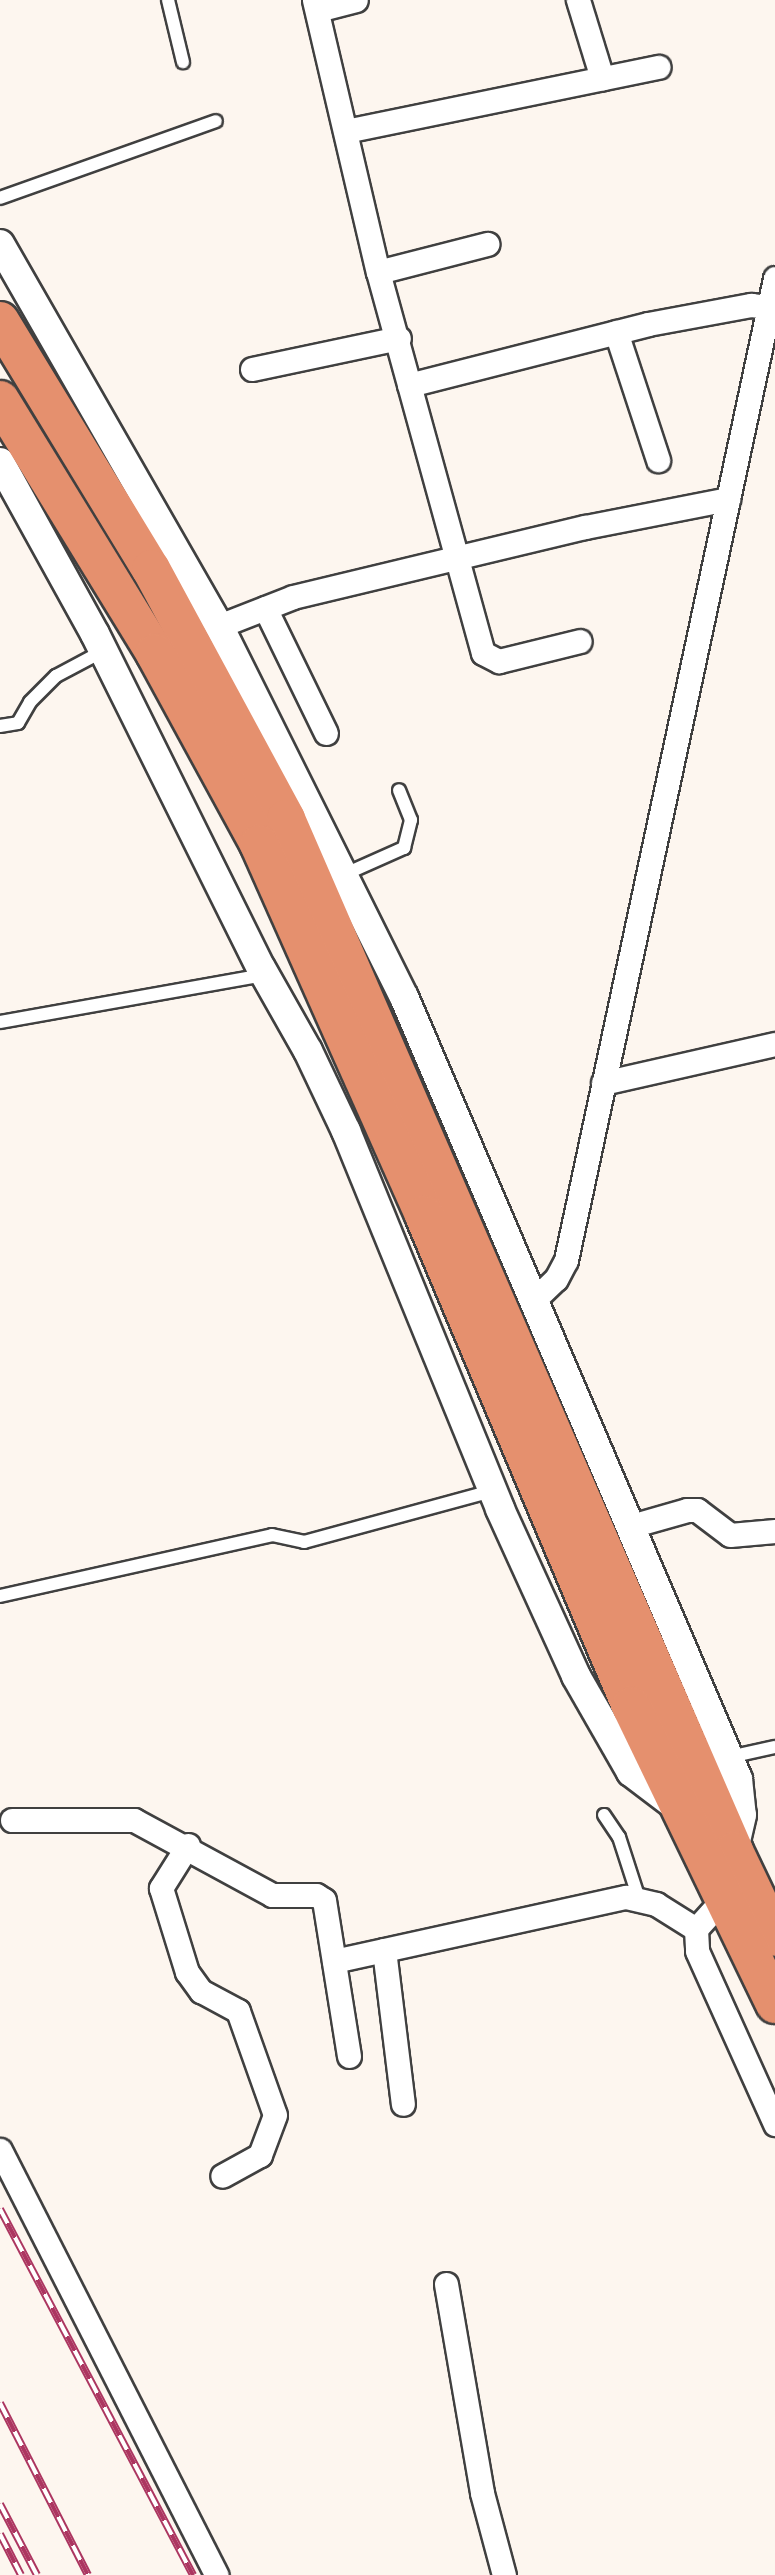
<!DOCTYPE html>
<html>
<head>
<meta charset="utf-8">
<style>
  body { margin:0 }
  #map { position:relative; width:775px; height:2575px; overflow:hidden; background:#fdf6ef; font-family:Literata,serif }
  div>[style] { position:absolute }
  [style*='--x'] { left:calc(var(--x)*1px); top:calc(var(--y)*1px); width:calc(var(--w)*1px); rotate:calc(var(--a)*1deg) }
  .roads { filter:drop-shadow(2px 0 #404040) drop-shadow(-2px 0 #404040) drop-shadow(0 2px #404040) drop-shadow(0 -2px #404040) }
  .service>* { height:12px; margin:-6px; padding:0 6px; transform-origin:6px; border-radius:6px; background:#fff }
  .minor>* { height:23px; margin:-11.5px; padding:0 11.5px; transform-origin:11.5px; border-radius:11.5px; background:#fff }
  .tertiary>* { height:28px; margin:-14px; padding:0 14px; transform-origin:14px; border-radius:14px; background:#fff }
  .trunk>* { height:38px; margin:-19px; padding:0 19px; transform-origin:19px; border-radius:19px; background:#e5906e }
  .rail>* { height:8px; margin-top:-4px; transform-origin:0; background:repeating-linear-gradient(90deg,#fff 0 16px,#ac3661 0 32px); box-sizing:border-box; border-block:2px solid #ac3661 }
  span { translate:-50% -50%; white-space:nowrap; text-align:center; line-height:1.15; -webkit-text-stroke:7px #fff; paint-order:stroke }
</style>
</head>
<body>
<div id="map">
  <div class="roads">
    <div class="service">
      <div style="--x:168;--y:0;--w:64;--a:76.4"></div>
      <div style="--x:0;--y:198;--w:229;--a:-19.6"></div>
      <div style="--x:0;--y:726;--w:18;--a:-9"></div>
      <div style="--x:18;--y:723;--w:24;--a:-60"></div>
      <div style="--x:30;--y:702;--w:37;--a:-45"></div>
      <div style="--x:56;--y:676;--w:53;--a:-28"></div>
      <div style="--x:343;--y:875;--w:67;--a:-23.9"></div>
      <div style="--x:404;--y:848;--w:29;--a:-76"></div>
      <div style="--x:411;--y:820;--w:32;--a:-112"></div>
      <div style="--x:0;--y:1022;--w:269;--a:-10.1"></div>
      <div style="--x:0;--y:1596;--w:279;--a:-12.6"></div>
      <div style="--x:272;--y:1535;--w:33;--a:12"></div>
      <div style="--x:304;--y:1542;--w:195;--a:-15.2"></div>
      <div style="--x:729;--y:1757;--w:47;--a:-12.3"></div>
      <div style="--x:604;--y:1815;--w:27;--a:56"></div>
      <div style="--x:619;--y:1837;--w:62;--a:72.1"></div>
    </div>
    <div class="minor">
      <div style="--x:314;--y:0;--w:279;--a:76.8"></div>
      <div style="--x:378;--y:272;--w:395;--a:74.6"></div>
      <div style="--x:483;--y:653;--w:18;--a:27"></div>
      <div style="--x:499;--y:661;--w:83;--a:-13.9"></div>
      <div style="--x:578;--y:0;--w:82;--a:72.9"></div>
      <div style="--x:317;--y:10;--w:40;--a:-14.4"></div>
      <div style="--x:346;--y:131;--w:319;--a:-11.6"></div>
      <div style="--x:378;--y:272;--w:113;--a:-14.4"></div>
      <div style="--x:616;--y:332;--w:135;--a:71.8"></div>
      <div style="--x:252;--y:369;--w:150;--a:-11.9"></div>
      <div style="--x:409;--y:385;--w:247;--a:-14.3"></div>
      <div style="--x:648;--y:324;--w:105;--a:-10.5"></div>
      <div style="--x:751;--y:305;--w:16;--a:7"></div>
      <div style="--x:265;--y:608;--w:139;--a:64"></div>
      <div style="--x:219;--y:626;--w:79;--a:-21.4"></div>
      <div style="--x:293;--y:597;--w:300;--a:-13.5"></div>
      <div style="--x:585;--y:527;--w:146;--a:-11.1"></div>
      <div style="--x:603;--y:1083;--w:176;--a:-12.8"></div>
      <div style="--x:535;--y:1299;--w:29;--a:-44"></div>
      <div style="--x:556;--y:1279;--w:21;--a:-62"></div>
      <div style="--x:566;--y:1260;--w:1004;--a:-77.98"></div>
      <div style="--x:631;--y:1526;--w:58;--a:-15.9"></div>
      <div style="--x:687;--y:1510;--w:10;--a:0"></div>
      <div style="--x:697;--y:1510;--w:41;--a:37.1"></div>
      <div style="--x:730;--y:1535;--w:45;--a:-5.1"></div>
      <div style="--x:12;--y:1820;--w:122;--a:0"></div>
      <div style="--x:134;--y:1820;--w:157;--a:28.5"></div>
      <div style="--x:272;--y:1895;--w:44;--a:0"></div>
      <div style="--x:316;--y:1895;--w:9;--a:32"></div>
      <div style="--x:324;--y:1900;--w:158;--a:80.9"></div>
      <div style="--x:188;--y:1845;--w:51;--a:122.1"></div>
      <div style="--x:161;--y:1888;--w:88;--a:72.8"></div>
      <div style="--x:187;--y:1972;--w:24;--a:54"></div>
      <div style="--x:201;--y:1991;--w:42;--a:28.4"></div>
      <div style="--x:238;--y:2011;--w:110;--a:70.4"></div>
      <div style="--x:275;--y:2115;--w:43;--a:110.6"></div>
      <div style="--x:260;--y:2155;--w:43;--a:151.1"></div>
      <div style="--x:724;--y:1898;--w:42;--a:132.1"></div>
      <div style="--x:696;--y:1929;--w:22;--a:87"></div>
      <div style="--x:697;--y:1951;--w:190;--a:65.7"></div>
      <div style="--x:384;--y:1950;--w:155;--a:83"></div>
      <div style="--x:334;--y:1961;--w:299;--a:-12.4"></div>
      <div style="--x:626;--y:1897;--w:31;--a:13"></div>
      <div style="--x:656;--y:1904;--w:47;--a:32"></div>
      <div style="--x:0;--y:2150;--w:477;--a:63"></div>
      <div style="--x:446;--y:2284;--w:212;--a:80.2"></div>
      <div style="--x:482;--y:2493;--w:85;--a:75"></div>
    </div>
    <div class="tertiary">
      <div style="--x:0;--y:244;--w:440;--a:60.2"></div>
      <div style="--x:219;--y:626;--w:415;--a:63.5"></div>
      <div style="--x:404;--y:997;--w:850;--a:66.87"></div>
      <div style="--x:738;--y:1779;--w:36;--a:84"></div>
      <div style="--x:742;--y:1815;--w:37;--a:103"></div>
      <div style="--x:0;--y:462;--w:196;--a:61.1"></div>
      <div style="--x:95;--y:634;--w:373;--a:63.6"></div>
      <div style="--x:261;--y:968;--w:95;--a:60.5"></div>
      <div style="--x:308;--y:1051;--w:89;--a:64.6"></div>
      <div style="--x:346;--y:1131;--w:408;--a:67.8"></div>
      <div style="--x:500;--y:1509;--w:183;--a:65.5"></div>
      <div style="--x:576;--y:1676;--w:111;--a:60.2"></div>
      <div style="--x:631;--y:1772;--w:58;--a:37.3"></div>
    </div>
    <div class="trunk">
      <div style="--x:0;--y:321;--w:290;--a:58.7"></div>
      <div style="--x:151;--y:569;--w:284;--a:61.6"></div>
      <div style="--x:286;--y:819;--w:1125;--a:66.53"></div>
      <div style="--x:734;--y:1851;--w:95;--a:64.5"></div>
      <div style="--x:0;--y:400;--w:297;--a:58.5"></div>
      <div style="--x:155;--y:653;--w:217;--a:61.4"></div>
      <div style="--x:259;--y:844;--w:406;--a:66"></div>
      <div style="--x:424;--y:1215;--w:533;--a:67.14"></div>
      <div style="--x:631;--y:1706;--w:331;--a:64.2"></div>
    </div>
  </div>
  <div class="rail">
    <div style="--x:0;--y:2209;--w:414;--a:62.2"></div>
    <div style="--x:0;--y:2403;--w:193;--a:62.9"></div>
    <div style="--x:0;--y:2504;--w:80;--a:62.5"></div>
    <div style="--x:0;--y:2534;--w:46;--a:62.9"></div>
  </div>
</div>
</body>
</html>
